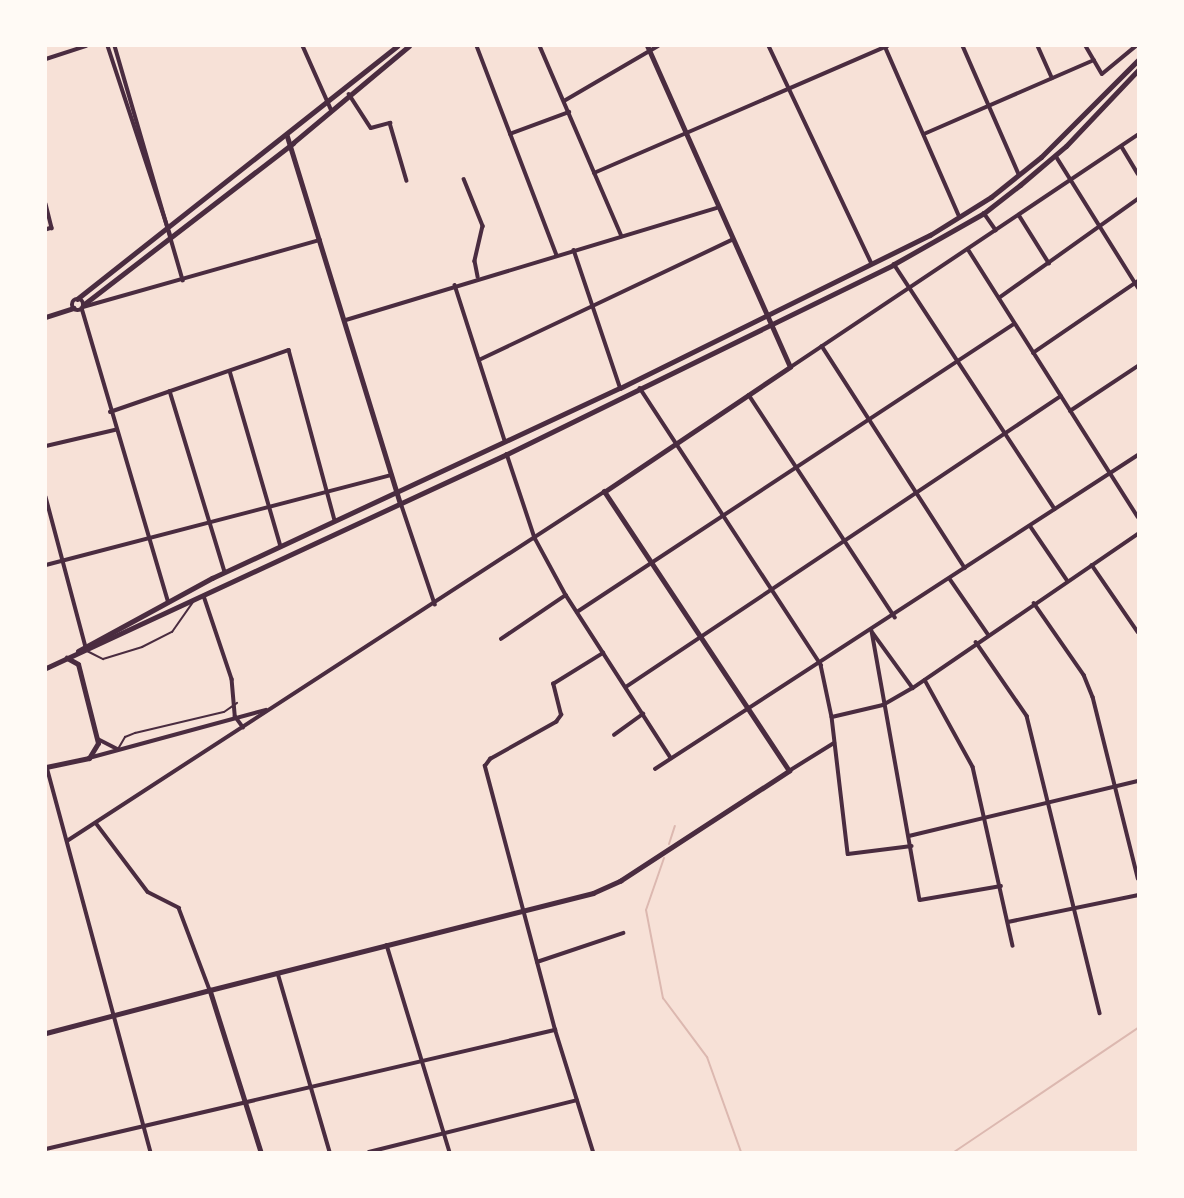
<!DOCTYPE html>
<html>
<head>
<meta charset="utf-8">
<style>
  body { margin:0 }
  #map { position:relative; width:1184px; height:1198px; overflow:hidden; background:#f7e1d7; font-family:"Space Grotesk",sans-serif }
  div>[style] { position:absolute }
  [style*='--x'] { left:calc(var(--x)*1px); top:calc(var(--y)*1px); width:calc(var(--w)*1px); rotate:calc(var(--a)*1deg) }
  .stream>* { height:2px; margin:-1px; padding:0 1px; transform-origin:1px; border-radius:1px; background:#dcb8b0 }
  .service>* { height:2px; margin:-1px; padding:0 1px; transform-origin:1px; border-radius:1px; background:#4a2c40 }
  .minor>* { height:3.5px; margin:-1.75px; padding:0 1.75px; transform-origin:1.75px; border-radius:1.75px; background:#4a2c40 }
  .tertiary>* { height:4.5px; margin:-2.25px; padding:0 2.25px; transform-origin:2.25px; border-radius:2.25px; background:#4a2c40 }
  .secondary>* { height:4.5px; margin:-2.25px; padding:0 2.25px; transform-origin:2.25px; border-radius:2.25px; background:#4a2c40 }
  .secondary>.ring { margin:-2.25px; padding:0; box-sizing:content-box; background:none; border:4.5px solid #4a2c40; border-radius:50% }
  .primary>* { height:5px; margin:-2.5px; padding:0 2.5px; transform-origin:2.5px; border-radius:2.5px; background:#4a2c40 }
  span { translate:-50% -50%; white-space:nowrap; text-align:center; line-height:1.15; -webkit-text-stroke:7px #fffaf5; paint-order:stroke }
  .frame { position:absolute; inset:0; border:47px solid #fffaf5; pointer-events:none }
</style>
</head>
<body>
<div id="map">
  <div class="stream">
    <div style="--x:669;--y:844;--w:19;--a:-72"></div>
    <div style="--x:664;--y:858;--w:55;--a:109.1"></div>
    <div style="--x:646;--y:910;--w:90;--a:79.1"></div>
    <div style="--x:663;--y:998;--w:74;--a:53.3"></div>
    <div style="--x:707;--y:1057;--w:101;--a:70.3"></div>
    <div style="--x:954;--y:1152;--w:222;--a:-34"></div>
  </div>
  <div class="service">
    <div style="--x:87;--y:651;--w:18;--a:27"></div>
    <div style="--x:103;--y:659;--w:41;--a:-17.1"></div>
    <div style="--x:142;--y:647;--w:34;--a:-27"></div>
    <div style="--x:172;--y:632;--w:38;--a:-55"></div>
    <div style="--x:118;--y:749;--w:14;--a:-60"></div>
    <div style="--x:125;--y:737;--w:11;--a:-22"></div>
    <div style="--x:135;--y:733;--w:91;--a:-13.3"></div>
    <div style="--x:224;--y:712;--w:16;--a:-35"></div>
  </div>
  <div class="minor">
    <div style="--x:108;--y:46;--w:198;--a:71.7"></div>
    <div style="--x:115;--y:46;--w:244;--a:73.8"></div>
    <div style="--x:303;--y:46;--w:69;--a:66"></div>
    <div style="--x:477;--y:46;--w:224;--a:69.1"></div>
    <div style="--x:540;--y:46;--w:207;--a:66.7"></div>
    <div style="--x:769;--y:46;--w:241;--a:64.7"></div>
    <div style="--x:885;--y:46;--w:184;--a:66.4"></div>
    <div style="--x:963;--y:46;--w:140;--a:66.4"></div>
    <div style="--x:1038;--y:46;--w:35;--a:66"></div>
    <div style="--x:1086;--y:46;--w:32;--a:60"></div>
    <div style="--x:1102;--y:74;--w:44;--a:-39.5"></div>
    <div style="--x:46;--y:59;--w:42;--a:-18"></div>
    <div style="--x:349;--y:94;--w:40;--a:57.1"></div>
    <div style="--x:371;--y:128;--w:20;--a:-15"></div>
    <div style="--x:390;--y:123;--w:60;--a:73.7"></div>
    <div style="--x:564;--y:101;--w:109;--a:-30.3"></div>
    <div style="--x:510;--y:134;--w:63;--a:-20.4"></div>
    <div style="--x:924;--y:134;--w:185;--a:-23.5"></div>
    <div style="--x:1122;--y:147;--w:31;--a:59"></div>
    <div style="--x:1056;--y:156;--w:155;--a:58"></div>
    <div style="--x:594;--y:173;--w:320;--a:-23.4"></div>
    <div style="--x:464;--y:179;--w:51;--a:68"></div>
    <div style="--x:483;--y:226;--w:36;--a:103"></div>
    <div style="--x:475;--y:261;--w:16;--a:79"></div>
    <div style="--x:46;--y:204;--w:25;--a:76"></div>
    <div style="--x:52;--y:228;--w:6;--a:162"></div>
    <div style="--x:984;--y:213;--w:21;--a:55"></div>
    <div style="--x:1019;--y:215;--w:57;--a:58"></div>
    <div style="--x:968;--y:249;--w:317;--a:57.6"></div>
    <div style="--x:574;--y:250;--w:145;--a:71.4"></div>
    <div style="--x:894;--y:264;--w:293;--a:56.7"></div>
    <div style="--x:455;--y:285;--w:164;--a:72.2"></div>
    <div style="--x:999;--y:298;--w:171;--a:-35.5"></div>
    <div style="--x:83;--y:307;--w:246;--a:-15.8"></div>
    <div style="--x:82;--y:308;--w:305;--a:73.6"></div>
    <div style="--x:346;--y:320;--w:388;--a:-16.8"></div>
    <div style="--x:822;--y:346;--w:264;--a:57.2"></div>
    <div style="--x:1033;--y:353;--w:127;--a:-34.4"></div>
    <div style="--x:479;--y:360;--w:280;--a:-25.4"></div>
    <div style="--x:791;--y:367;--w:417;--a:-33.8"></div>
    <div style="--x:230;--y:371;--w:182;--a:73.8"></div>
    <div style="--x:640;--y:388;--w:331;--a:56.8"></div>
    <div style="--x:821;--y:665;--w:53;--a:78.1"></div>
    <div style="--x:832;--y:717;--w:138;--a:83.3"></div>
    <div style="--x:848;--y:854;--w:64;--a:-7.2"></div>
    <div style="--x:170;--y:391;--w:189;--a:73.1"></div>
    <div style="--x:749;--y:395;--w:266;--a:56.7"></div>
    <div style="--x:1070;--y:411;--w:82;--a:-33.5"></div>
    <div style="--x:110;--y:412;--w:189;--a:-19.1"></div>
    <div style="--x:289;--y:350;--w:176;--a:74.9"></div>
    <div style="--x:46;--y:446;--w:71;--a:-13.1"></div>
    <div style="--x:507;--y:454;--w:89;--a:71.6"></div>
    <div style="--x:535;--y:538;--w:65;--a:61.5"></div>
    <div style="--x:566;--y:595;--w:194;--a:57.2"></div>
    <div style="--x:46;--y:497;--w:155;--a:75.1"></div>
    <div style="--x:401;--y:503;--w:107;--a:71.4"></div>
    <div style="--x:1031;--y:527;--w:64;--a:55.8"></div>
    <div style="--x:46;--y:565;--w:357;--a:-14.6"></div>
    <div style="--x:1092;--y:565;--w:81;--a:55.5"></div>
    <div style="--x:950;--y:579;--w:67;--a:55.4"></div>
    <div style="--x:204;--y:596;--w:88;--a:71.4"></div>
    <div style="--x:232;--y:679;--w:37;--a:85"></div>
    <div style="--x:1034;--y:603;--w:88;--a:55.2"></div>
    <div style="--x:1084;--y:675;--w:24;--a:68"></div>
    <div style="--x:1093;--y:697;--w:187;--a:76"></div>
    <div style="--x:577;--y:612;--w:523;--a:-33.39"></div>
    <div style="--x:872;--y:631;--w:273;--a:79.9"></div>
    <div style="--x:920;--y:900;--w:82;--a:-9.8"></div>
    <div style="--x:873;--y:633;--w:68;--a:54"></div>
    <div style="--x:501;--y:639;--w:78;--a:-34.1"></div>
    <div style="--x:976;--y:642;--w:90;--a:55.4"></div>
    <div style="--x:1027;--y:716;--w:306;--a:76.2"></div>
    <div style="--x:925;--y:680;--w:99;--a:61.1"></div>
    <div style="--x:973;--y:767;--w:183;--a:77.4"></div>
    <div style="--x:626;--y:687;--w:523;--a:-33.78"></div>
    <div style="--x:235;--y:716;--w:14;--a:54"></div>
    <div style="--x:832;--y:717;--w:52;--a:-13.2"></div>
    <div style="--x:883;--y:705;--w:34;--a:-30"></div>
    <div style="--x:913;--y:688;--w:273;--a:-34.4"></div>
    <div style="--x:614;--y:735;--w:36;--a:-36"></div>
    <div style="--x:98;--y:739;--w:22;--a:27"></div>
    <div style="--x:89;--y:758;--w:183;--a:-15.2"></div>
    <div style="--x:47;--y:767;--w:399;--a:74.9"></div>
    <div style="--x:655;--y:769;--w:576;--a:-33.03"></div>
    <div style="--x:789;--y:771;--w:53;--a:-31.9"></div>
    <div style="--x:96;--y:823;--w:86;--a:53"></div>
    <div style="--x:148;--y:892;--w:35;--a:27"></div>
    <div style="--x:179;--y:908;--w:88;--a:69.3"></div>
    <div style="--x:909;--y:836;--w:236;--a:-13.5"></div>
    <div style="--x:67;--y:841;--w:640;--a:-33.02"></div>
    <div style="--x:1008;--y:922;--w:133;--a:-11.7"></div>
    <div style="--x:387;--y:945;--w:216;--a:73.1"></div>
    <div style="--x:537;--y:962;--w:91;--a:-18.6"></div>
    <div style="--x:278;--y:973;--w:186;--a:73.8"></div>
    <div style="--x:46;--y:1149;--w:523;--a:-13.16"></div>
    <div style="--x:369;--y:1152;--w:214;--a:-14"></div>
    <div style="--x:593;--y:1152;--w:128;--a:-107.3"></div>
    <div style="--x:555;--y:1030;--w:273;--a:-104.9"></div>
    <div style="--x:485;--y:766;--w:9;--a:-54"></div>
    <div style="--x:490;--y:759;--w:76;--a:-29.3"></div>
    <div style="--x:556;--y:722;--w:9;--a:-54"></div>
    <div style="--x:561;--y:715;--w:32;--a:-104"></div>
    <div style="--x:553;--y:684;--w:59;--a:-31.8"></div>
  </div>
  <div class="tertiary">
    <div style="--x:287;--y:135;--w:384;--a:72.9"></div>
    <div style="--x:210;--y:990;--w:395;--a:-14.2"></div>
    <div style="--x:593;--y:893;--w:30;--a:-24"></div>
    <div style="--x:620;--y:881;--w:202;--a:-33.1"></div>
    <div style="--x:789;--y:771;--w:335;--a:-123.5"></div>
    <div style="--x:604;--y:492;--w:224;--a:-33.9"></div>
    <div style="--x:790;--y:367;--w:351;--a:-114"></div>
  </div>
  <div class="secondary">
    <div style="--x:77;--y:299;--w:408;--a:-38.3"></div>
    <div class="ring" style="left:72.5px;top:299.5px;width:6.5px;height:6.5px"></div>
    <div style="--x:83;--y:305;--w:265;--a:-37.6"></div>
    <div style="--x:293;--y:143;--w:151;--a:-39.9"></div>
    <div style="--x:46;--y:317;--w:29;--a:-18"></div>
    <div style="--x:46;--y:1033;--w:170;--a:-14.7"></div>
    <div style="--x:210;--y:990;--w:170;--a:72.5"></div>
  </div>
  <div class="primary">
    <div style="--x:78;--y:651;--w:153;--a:-28.6"></div>
    <div style="--x:212;--y:578;--w:450;--a:-25"></div>
    <div style="--x:620;--y:388;--w:346;--a:-26.3"></div>
    <div style="--x:930;--y:235;--w:72;--a:-31.9"></div>
    <div style="--x:991;--y:197;--w:64;--a:-38.7"></div>
    <div style="--x:1041;--y:157;--w:137;--a:-45"></div>
    <div style="--x:46;--y:668;--w:508;--a:-24.9"></div>
    <div style="--x:507;--y:454;--w:431;--a:-26.1"></div>
    <div style="--x:894;--y:264;--w:103;--a:-29.5"></div>
    <div style="--x:984;--y:213;--w:46;--a:-37.9"></div>
    <div style="--x:1020;--y:185;--w:60;--a:-40.3"></div>
    <div style="--x:1066;--y:146;--w:105;--a:-46.5"></div>
    <div style="--x:46;--y:767;--w:44;--a:-11.8"></div>
    <div style="--x:89;--y:758;--w:17;--a:-59"></div>
    <div style="--x:98;--y:743;--w:81;--a:-104.2"></div>
    <div style="--x:78;--y:664;--w:13;--a:-151"></div>
  </div>
  <div class="frame"></div>
</div>
</body>
</html>
